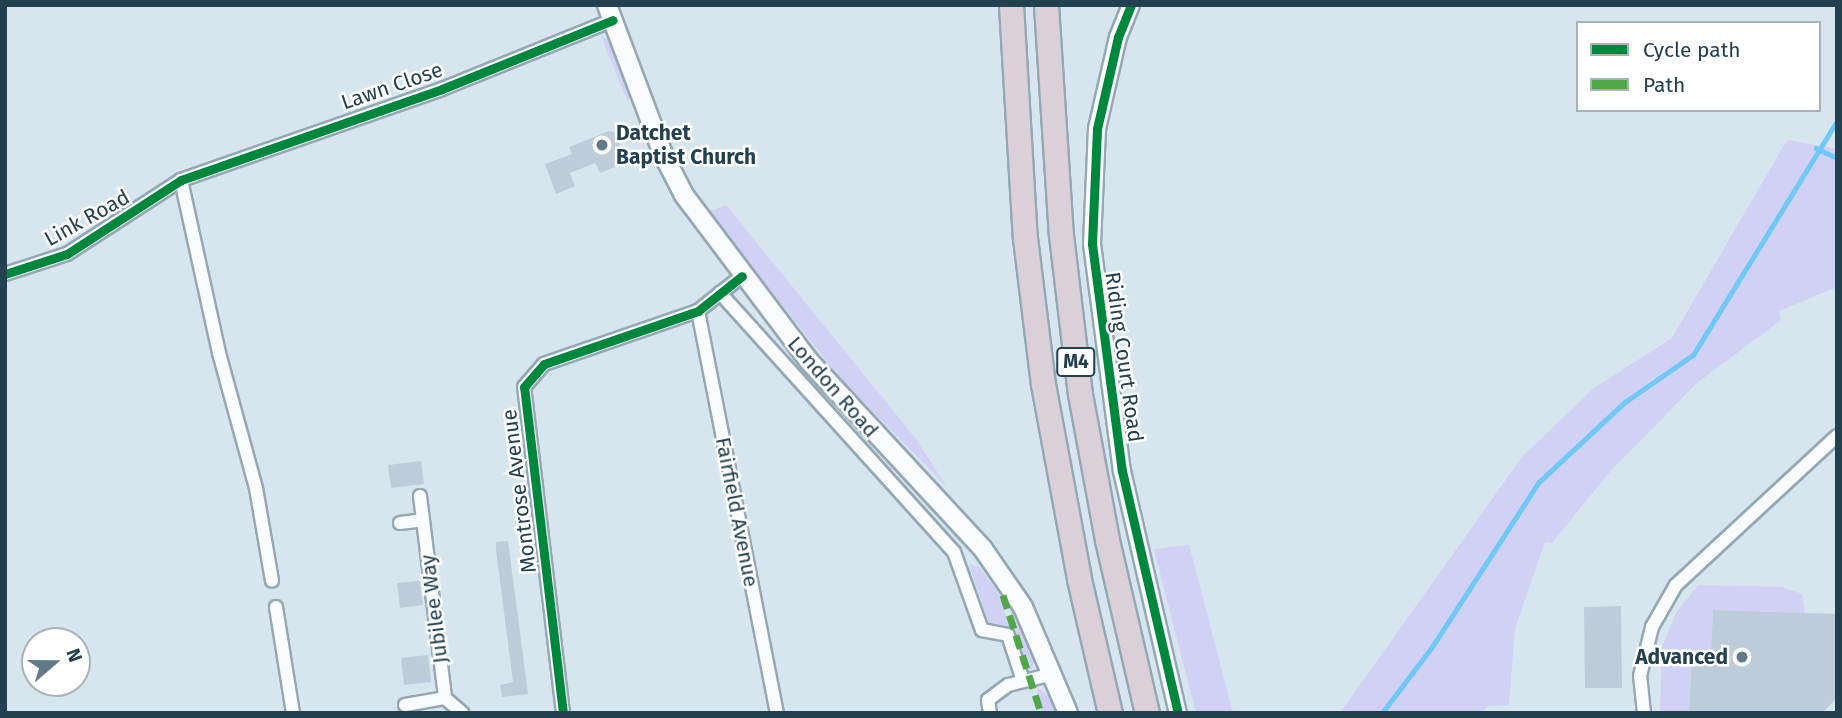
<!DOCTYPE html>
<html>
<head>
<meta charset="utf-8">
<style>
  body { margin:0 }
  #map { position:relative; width:1842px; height:718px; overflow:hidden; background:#d6e5ee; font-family:"Fira Sans",sans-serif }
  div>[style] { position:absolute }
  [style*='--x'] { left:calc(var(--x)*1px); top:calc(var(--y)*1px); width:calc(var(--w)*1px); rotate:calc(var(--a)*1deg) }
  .green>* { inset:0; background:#d1d0f5 }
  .stream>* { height:4.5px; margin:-2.25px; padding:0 2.25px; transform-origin:2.25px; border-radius:2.25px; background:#70c8f6 }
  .building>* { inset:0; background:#beccd9 }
  .roads { filter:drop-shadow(2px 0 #94a8b4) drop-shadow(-2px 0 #94a8b4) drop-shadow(0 2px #94a8b4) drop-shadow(0 -2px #94a8b4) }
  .minor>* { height:12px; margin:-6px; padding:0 6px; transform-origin:6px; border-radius:6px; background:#f9fbfc }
  .tertiary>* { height:16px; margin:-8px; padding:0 8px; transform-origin:8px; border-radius:8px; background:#f9fbfc }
  .secondary>* { height:18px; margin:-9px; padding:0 9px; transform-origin:9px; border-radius:9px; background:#f9fbfc }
  .motorway>* { height:23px; margin:-11.5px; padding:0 11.5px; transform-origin:11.5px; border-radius:11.5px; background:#dbd0d7 }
  .quiet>* { height:7px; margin-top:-3.5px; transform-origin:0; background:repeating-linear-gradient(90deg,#50a748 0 14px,transparent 0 21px) }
  .cycleway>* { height:9px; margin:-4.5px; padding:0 4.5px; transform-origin:4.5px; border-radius:4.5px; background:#00873e }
  .dots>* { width:19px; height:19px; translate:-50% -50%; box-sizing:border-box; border:4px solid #fff; border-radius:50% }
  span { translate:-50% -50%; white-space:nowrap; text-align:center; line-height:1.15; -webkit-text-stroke:5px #fff; paint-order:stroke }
  .shield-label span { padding:2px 5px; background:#fff; border:2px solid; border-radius:5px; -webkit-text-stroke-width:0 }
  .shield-label { font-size:19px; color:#234051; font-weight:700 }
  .street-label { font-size:21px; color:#234051 }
  .poi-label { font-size:21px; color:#234051; font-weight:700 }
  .left { translate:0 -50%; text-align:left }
  .right { translate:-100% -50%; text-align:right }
  .frame { position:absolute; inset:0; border:7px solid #234051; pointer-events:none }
  .legend { position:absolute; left:1576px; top:21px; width:245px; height:91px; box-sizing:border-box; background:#fff; border:2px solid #a7b3b9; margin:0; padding:9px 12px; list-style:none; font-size:21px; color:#234051 }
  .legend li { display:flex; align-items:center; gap:14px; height:35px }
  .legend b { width:35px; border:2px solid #a7b3b9 }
  .north { position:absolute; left:21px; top:627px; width:70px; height:70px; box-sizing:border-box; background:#fff; border:2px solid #a7b3b9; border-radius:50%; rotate:70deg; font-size:19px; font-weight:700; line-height:28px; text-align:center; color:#234051 }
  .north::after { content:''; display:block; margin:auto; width:24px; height:32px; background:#627a88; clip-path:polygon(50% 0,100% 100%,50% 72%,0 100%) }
</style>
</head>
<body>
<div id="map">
  <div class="green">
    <div style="clip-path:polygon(601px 36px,615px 43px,636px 97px,627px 100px)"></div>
    <div style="clip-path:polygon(1787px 140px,1837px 149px,1837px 287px,1779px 311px,1781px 320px,1698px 382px,1612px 469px,1552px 543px,1545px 542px,1515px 628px,1509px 705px,1488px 706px,1480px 713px,1340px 713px,1522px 457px,1593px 389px,1672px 338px)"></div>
    <div style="clip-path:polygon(726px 205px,916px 439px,947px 487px,840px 378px,708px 212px)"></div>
    <div style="clip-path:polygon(1189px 545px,1233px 713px,1196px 713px,1154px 549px)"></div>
    <div style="clip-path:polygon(969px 564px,979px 567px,998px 592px,1011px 631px,991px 629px)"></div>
    <div style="clip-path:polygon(1698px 585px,1781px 587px,1802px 594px,1805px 613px,1713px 610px,1711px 652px,1670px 653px,1670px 659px,1691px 660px,1689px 713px,1660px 713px,1662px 647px,1676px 613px)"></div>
    <div style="clip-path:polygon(1008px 603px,1035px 656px,1032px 669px,1028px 670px)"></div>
    <div style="clip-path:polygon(1037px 687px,1048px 696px,1058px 713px,1042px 713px)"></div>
  </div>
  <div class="stream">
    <div style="--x:1816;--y:148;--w:23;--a:25"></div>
    <div style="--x:1382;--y:713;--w:83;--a:-52.9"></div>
    <div style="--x:1432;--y:647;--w:195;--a:-57.1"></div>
    <div style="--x:1538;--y:483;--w:119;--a:-43"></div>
    <div style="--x:1625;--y:402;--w:83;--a:-34.7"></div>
    <div style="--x:1693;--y:355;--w:275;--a:-58.4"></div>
  </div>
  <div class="building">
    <div style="clip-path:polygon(609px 131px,614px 132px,627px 162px,600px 173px,595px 163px,570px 173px,575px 186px,556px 194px,545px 164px,572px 154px,569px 147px)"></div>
    <div style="clip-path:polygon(421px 461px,424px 484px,391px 488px,388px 465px)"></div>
    <div style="clip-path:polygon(508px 541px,528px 694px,502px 697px,500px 685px,513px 682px,496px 550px,496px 542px)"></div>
    <div style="clip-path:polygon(420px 581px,423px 605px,400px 608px,397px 583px)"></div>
    <div style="clip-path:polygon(1621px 606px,1622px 688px,1585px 688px,1584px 607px)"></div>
    <div style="clip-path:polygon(1713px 610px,1837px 614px,1837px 698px,1822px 713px,1689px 713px,1692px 651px,1711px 652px)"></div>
    <div style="clip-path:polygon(428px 655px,431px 682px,404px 685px,401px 658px)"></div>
  </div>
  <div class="roads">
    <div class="minor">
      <div style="--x:181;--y:180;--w:177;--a:77.6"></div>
      <div style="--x:219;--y:353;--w:140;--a:74.7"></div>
      <div style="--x:256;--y:488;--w:94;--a:80.2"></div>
      <div style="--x:5;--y:274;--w:65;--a:-17.9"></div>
      <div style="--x:67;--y:254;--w:136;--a:-33"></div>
      <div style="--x:181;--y:180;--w:276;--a:-19.2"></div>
      <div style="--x:442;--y:89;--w:184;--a:-22"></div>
      <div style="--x:720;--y:293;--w:349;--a:47.9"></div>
      <div style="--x:954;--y:552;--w:83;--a:70.3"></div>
      <div style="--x:982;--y:630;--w:26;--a:11"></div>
      <div style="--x:1008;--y:635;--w:48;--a:71.9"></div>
      <div style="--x:698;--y:311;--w:410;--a:78.9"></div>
      <div style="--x:420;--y:496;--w:204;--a:82.9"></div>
      <div style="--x:445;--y:698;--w:23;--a:41"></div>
      <div style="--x:400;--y:523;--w:23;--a:-7"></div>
      <div style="--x:276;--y:607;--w:107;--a:80.9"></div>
      <div style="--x:405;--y:705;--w:41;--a:-9.9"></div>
      <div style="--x:563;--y:713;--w:328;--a:-96.8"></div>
      <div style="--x:524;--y:387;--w:30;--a:-49"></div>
      <div style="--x:544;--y:364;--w:163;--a:-19"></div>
      <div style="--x:698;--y:311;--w:56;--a:-38.5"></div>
      <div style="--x:990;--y:713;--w:13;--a:-99"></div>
      <div style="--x:988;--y:700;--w:25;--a:-37"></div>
      <div style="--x:1008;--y:685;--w:46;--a:-13.7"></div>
      <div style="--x:1644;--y:713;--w:37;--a:-96"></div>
      <div style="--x:1640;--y:676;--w:50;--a:-76.2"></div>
      <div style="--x:1652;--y:627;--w:48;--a:-60.3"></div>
      <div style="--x:1676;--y:585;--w:219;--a:-42.8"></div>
    </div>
    <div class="tertiary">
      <div style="--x:1131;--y:5;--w:35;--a:112"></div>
      <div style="--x:1118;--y:37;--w:94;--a:102.9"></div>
      <div style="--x:1097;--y:129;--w:115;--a:92.5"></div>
      <div style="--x:1092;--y:244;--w:229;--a:82.5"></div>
      <div style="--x:1122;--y:471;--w:248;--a:77"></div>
    </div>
    <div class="secondary">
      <div style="--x:607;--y:5;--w:159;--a:69.4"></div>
      <div style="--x:663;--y:154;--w:46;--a:62.9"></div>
      <div style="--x:684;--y:195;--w:208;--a:53"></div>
      <div style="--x:809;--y:361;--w:256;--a:47.2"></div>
      <div style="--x:983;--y:549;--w:70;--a:55.4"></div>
      <div style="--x:1023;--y:607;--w:115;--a:67"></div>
    </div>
    <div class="motorway">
      <div style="--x:1011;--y:5;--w:233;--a:86.6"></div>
      <div style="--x:1025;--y:238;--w:147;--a:83"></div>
      <div style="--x:1043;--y:384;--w:198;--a:79.5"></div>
      <div style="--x:1079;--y:579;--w:138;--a:77"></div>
      <div style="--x:1046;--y:5;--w:230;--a:86.3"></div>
      <div style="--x:1061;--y:235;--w:160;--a:83.2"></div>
      <div style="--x:1080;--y:394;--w:148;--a:79.5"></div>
      <div style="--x:1107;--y:540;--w:178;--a:77"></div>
    </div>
  </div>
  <div class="quiet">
    <div style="--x:1003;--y:595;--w:124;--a:72.1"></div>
  </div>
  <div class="cycleway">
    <div style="--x:1131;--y:5;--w:35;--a:112"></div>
    <div style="--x:1118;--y:37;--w:94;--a:102.9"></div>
    <div style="--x:1097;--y:129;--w:115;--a:92.5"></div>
    <div style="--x:1092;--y:244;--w:229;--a:82.5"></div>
    <div style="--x:1122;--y:471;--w:248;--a:77"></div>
    <div style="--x:5;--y:274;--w:65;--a:-17.9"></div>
    <div style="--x:67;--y:254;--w:136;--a:-33"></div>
    <div style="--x:181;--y:180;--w:276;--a:-19.2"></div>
    <div style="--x:442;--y:89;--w:184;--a:-22"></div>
    <div style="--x:563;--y:713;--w:328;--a:-96.8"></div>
    <div style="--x:524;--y:387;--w:30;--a:-49"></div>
    <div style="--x:544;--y:364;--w:163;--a:-19"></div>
    <div style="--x:698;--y:311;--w:56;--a:-38.5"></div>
  </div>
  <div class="dots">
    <div style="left:602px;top:145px;background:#627a88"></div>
    <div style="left:1742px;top:657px;background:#627a88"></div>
  </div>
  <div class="shield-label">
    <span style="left:1076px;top:362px">M4</span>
  </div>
  <div class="street-label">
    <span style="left:392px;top:86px;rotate:-19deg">Lawn Close</span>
    <span style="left:87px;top:218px;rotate:-29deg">Link Road</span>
    <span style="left:1124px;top:357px;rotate:82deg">Riding Court Road</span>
    <span style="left:833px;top:387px;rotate:49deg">London Road</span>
    <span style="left:519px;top:491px;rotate:-97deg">Montrose Avenue</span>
    <span style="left:737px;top:512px;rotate:79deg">Fairfield Avenue</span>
    <span style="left:434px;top:609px;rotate:-97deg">Jubilee Way</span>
  </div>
  <div class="poi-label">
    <span class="left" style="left:616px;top:145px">Datchet<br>Baptist Church</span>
    <span class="right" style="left:1728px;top:657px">Advanced</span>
  </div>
  <div class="frame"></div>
  <ul class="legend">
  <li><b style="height:9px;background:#00873e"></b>Cycle path</li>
  <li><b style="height:9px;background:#50a748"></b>Path</li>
  </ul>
  <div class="north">N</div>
</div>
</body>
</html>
